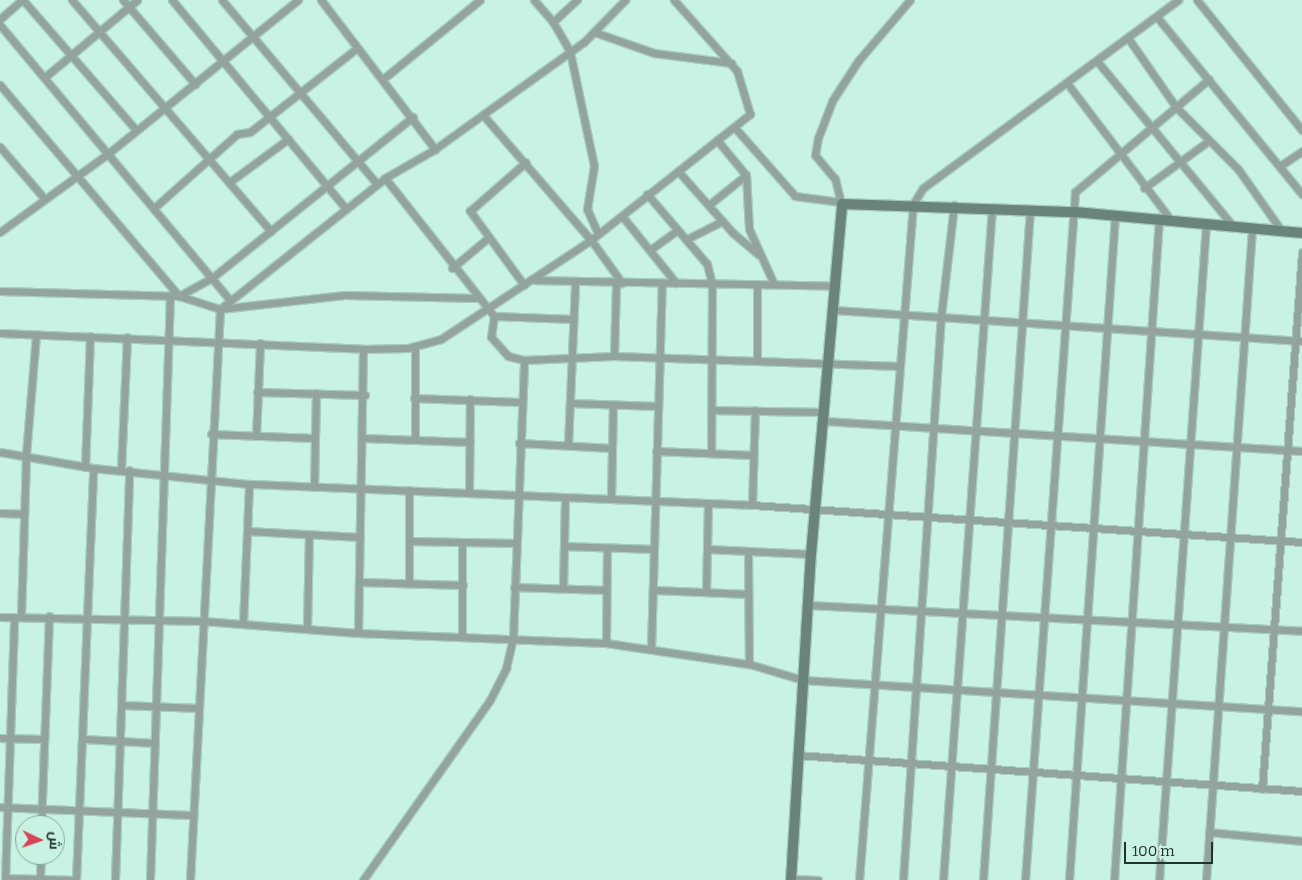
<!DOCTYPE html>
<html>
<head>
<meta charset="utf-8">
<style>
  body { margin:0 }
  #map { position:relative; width:1302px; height:880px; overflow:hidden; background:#c8f2e1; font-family:Bitter,Cairo,serif }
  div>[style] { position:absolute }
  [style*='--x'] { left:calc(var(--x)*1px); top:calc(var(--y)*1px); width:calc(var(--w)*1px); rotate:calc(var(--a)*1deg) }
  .roads { filter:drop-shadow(1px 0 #a7ccbd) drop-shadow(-1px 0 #a7ccbd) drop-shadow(0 1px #a7ccbd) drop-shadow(0 -1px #a7ccbd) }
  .street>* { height:7px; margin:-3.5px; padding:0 3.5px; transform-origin:3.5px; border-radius:3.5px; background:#93a49d }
  .secondary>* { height:10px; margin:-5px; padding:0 5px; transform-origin:5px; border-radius:5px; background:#6a847a }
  span { translate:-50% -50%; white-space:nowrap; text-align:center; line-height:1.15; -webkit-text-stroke:4.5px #c8f2e1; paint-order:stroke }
  .north { position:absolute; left:15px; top:815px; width:50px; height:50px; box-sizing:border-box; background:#c8f2e1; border:1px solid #86a699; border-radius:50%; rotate:93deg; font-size:14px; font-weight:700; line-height:20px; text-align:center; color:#22332d }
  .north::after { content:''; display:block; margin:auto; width:18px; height:22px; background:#d64553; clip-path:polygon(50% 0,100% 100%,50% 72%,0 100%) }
  .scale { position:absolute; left:1124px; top:842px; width:89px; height:22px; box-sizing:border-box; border:2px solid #22332d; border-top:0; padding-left:6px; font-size:15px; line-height:18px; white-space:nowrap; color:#22332d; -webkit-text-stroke:4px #c8f2e1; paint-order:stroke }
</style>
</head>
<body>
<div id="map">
  <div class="roads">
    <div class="street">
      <div style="--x:23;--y:0;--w:172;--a:49"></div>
      <div style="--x:72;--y:0;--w:305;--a:49.3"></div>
      <div style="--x:123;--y:0;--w:111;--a:49.4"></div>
      <div style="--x:172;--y:0;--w:272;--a:50.2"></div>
      <div style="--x:222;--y:0;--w:241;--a:49.9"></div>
      <div style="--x:321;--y:0;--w:188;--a:52.6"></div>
      <div style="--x:534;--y:0;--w:29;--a:49"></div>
      <div style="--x:553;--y:22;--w:34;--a:60"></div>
      <div style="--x:570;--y:52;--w:116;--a:78.1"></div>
      <div style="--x:594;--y:166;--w:44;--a:99.2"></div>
      <div style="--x:587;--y:209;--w:27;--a:66"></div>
      <div style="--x:1197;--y:0;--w:167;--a:51.1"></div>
      <div style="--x:1157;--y:17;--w:229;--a:50.7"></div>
      <div style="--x:0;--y:19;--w:29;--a:-41"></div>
      <div style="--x:553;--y:22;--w:33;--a:-43"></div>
      <div style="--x:0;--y:25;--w:359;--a:50.1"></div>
      <div style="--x:594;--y:32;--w:64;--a:19.3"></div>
      <div style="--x:654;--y:53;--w:78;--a:7.4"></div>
      <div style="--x:1128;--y:38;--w:84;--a:55.2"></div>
      <div style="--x:1176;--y:107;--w:88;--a:45"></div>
      <div style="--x:1238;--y:169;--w:75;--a:54.8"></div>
      <div style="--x:1097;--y:61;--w:214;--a:50.5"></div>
      <div style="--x:45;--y:77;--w:120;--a:-39.9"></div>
      <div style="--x:383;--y:79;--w:125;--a:-39.2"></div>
      <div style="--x:1067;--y:83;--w:172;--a:52.8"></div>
      <div style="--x:0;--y:85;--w:277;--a:49.7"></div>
      <div style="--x:179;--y:296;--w:43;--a:17.6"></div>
      <div style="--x:220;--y:309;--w:125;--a:-6.4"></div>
      <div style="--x:344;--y:295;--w:133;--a:1.3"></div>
      <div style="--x:483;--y:115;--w:165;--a:49.2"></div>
      <div style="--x:591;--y:240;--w:53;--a:54.2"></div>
      <div style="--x:736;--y:129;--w:89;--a:48.6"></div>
      <div style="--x:795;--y:196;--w:46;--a:7.4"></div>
      <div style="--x:717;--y:140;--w:45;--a:50.4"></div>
      <div style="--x:746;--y:175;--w:54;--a:86.8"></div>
      <div style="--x:749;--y:229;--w:60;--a:65.6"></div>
      <div style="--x:0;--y:147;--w:66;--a:49.3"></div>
      <div style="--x:1280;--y:166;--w:27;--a:-34"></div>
      <div style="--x:678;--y:171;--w:83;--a:48.4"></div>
      <div style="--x:733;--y:233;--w:33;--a:40"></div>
      <div style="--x:385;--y:178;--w:176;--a:51.7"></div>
      <div style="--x:494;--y:316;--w:21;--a:98"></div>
      <div style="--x:491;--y:337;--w:25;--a:48"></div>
      <div style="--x:508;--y:356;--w:16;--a:14"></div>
      <div style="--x:524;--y:360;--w:90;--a:-2.5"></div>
      <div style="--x:614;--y:356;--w:285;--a:2"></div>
      <div style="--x:231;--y:181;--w:71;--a:-36.4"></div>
      <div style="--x:1144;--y:188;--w:78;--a:-36.1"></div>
      <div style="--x:647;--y:194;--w:92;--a:49.4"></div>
      <div style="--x:707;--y:264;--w:21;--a:76"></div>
      <div style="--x:712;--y:284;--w:169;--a:90.3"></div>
      <div style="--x:840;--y:199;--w:21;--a:-104"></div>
      <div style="--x:835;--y:179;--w:31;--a:-130"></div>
      <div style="--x:815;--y:155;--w:17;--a:-80"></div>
      <div style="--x:818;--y:138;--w:40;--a:-69"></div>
      <div style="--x:832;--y:101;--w:48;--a:-57"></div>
      <div style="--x:858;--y:61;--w:80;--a:-49.6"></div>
      <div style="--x:710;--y:204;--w:46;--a:-38.9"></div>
      <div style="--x:154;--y:208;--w:111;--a:-41.7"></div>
      <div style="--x:237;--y:134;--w:13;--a:-9"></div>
      <div style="--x:250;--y:132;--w:136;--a:-38.1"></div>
      <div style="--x:622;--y:216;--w:86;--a:51.1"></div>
      <div style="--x:0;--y:232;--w:136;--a:-36"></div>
      <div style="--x:110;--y:152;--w:242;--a:-39"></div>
      <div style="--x:687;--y:239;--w:39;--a:-27"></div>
      <div style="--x:650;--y:250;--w:34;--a:-36"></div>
      <div style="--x:452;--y:268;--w:47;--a:-39.8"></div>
      <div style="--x:535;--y:280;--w:300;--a:1.1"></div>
      <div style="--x:524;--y:285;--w:92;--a:-126.1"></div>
      <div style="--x:470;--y:211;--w:74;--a:-41.2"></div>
      <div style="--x:0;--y:291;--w:179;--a:1.6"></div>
      <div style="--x:179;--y:296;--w:39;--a:-29"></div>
      <div style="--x:213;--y:277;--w:256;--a:-38.7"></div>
      <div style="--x:834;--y:310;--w:469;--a:3.8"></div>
      <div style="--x:494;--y:316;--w:79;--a:2.2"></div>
      <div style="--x:0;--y:333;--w:363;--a:2.5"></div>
      <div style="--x:363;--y:349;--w:45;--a:-1.3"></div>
      <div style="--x:408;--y:348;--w:34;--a:-15"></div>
      <div style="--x:441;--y:339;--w:180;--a:-33.4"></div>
      <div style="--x:591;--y:240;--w:203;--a:-38.4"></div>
      <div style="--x:750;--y:114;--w:45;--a:-106.8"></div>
      <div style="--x:737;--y:71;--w:95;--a:-131.6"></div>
      <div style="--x:415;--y:346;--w:93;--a:90"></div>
      <div style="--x:614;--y:356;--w:72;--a:-88.4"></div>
      <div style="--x:757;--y:360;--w:76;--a:-90"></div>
      <div style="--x:257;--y:392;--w:108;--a:1.6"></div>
      <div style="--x:414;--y:398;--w:106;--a:2.2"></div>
      <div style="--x:570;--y:403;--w:87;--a:2"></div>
      <div style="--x:711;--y:410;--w:114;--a:1"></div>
      <div style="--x:824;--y:421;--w:479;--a:3.6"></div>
      <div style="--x:211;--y:434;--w:103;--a:2.2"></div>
      <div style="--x:256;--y:436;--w:93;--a:-87.5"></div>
      <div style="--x:363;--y:438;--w:107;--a:2.1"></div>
      <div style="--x:519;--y:443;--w:93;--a:3.1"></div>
      <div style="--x:568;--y:445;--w:162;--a:-87.5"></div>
      <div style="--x:656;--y:451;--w:96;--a:2.4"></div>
      <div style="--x:0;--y:452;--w:94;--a:9.8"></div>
      <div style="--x:93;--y:468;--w:157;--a:5.9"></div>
      <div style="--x:249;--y:484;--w:503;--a:2.39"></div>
      <div style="--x:752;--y:505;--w:551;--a:3.85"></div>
      <div style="--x:85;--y:467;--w:131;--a:-87.8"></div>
      <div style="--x:121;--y:469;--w:132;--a:-87.4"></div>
      <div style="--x:314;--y:487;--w:94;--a:-88.8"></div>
      <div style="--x:409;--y:490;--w:93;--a:90"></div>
      <div style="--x:469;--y:492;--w:93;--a:-89.4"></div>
      <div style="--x:611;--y:499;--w:94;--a:-88.8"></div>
      <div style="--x:752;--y:505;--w:95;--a:-88.2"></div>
      <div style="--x:0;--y:513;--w:23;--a:2"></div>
      <div style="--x:247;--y:531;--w:113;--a:3"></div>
      <div style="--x:409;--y:541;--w:106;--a:1.1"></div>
      <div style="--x:564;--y:546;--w:90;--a:1.9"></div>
      <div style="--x:707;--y:549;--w:104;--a:2.8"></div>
      <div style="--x:748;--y:552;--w:112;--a:89.5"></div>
      <div style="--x:359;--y:582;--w:104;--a:1.7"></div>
      <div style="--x:514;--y:587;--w:92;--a:1.9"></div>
      <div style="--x:563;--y:588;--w:90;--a:-88.7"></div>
      <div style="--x:654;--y:590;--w:94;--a:2.4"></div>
      <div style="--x:706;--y:592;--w:89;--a:-88.7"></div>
      <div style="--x:808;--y:605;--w:495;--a:3"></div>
      <div style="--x:21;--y:616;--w:162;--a:-88.2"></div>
      <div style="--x:26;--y:454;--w:120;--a:-85.2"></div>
      <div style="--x:0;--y:617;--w:203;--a:1.1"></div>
      <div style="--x:203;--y:621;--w:155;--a:4.4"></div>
      <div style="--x:358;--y:633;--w:248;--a:2.3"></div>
      <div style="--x:606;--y:643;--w:145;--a:8.4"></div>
      <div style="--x:749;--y:664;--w:56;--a:16.5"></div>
      <div style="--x:803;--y:680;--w:500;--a:3.6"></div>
      <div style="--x:243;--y:623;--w:139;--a:-87.5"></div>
      <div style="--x:307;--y:628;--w:92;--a:-88.8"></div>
      <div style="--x:358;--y:633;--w:284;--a:-89"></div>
      <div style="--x:462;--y:637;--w:95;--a:-90"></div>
      <div style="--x:606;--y:643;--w:95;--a:-89.4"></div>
      <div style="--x:651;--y:649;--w:366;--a:-88.3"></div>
      <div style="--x:122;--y:705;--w:76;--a:2.3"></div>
      <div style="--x:0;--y:738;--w:43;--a:1.3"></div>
      <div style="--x:84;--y:739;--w:71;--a:3.2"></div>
      <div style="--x:797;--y:755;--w:506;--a:4.08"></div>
      <div style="--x:1262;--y:789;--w:538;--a:-85.74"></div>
      <div style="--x:0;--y:807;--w:192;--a:2.4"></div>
      <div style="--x:41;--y:825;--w:209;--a:-87.8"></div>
      <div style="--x:1209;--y:832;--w:93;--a:5.5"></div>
      <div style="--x:5;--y:878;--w:71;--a:1.6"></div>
      <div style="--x:791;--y:879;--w:27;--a:2"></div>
      <div style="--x:5;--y:880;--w:263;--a:-88"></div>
      <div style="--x:40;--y:880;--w:25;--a:-88"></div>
      <div style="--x:76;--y:880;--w:412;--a:-87.6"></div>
      <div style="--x:115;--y:880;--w:410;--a:-88"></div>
      <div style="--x:150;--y:880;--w:585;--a:-88.04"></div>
      <div style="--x:190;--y:880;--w:572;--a:-86.99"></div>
      <div style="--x:220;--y:309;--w:211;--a:-38.4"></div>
      <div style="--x:385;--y:178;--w:58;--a:-30.1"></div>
      <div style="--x:435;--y:149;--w:183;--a:-35.7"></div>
      <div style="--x:584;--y:42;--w:59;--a:-45.7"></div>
      <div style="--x:363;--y:880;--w:220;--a:-54.8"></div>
      <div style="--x:490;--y:700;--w:36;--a:-63"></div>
      <div style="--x:506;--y:668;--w:31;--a:-77"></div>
      <div style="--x:513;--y:638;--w:278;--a:-87.7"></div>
      <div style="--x:859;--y:880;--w:678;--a:-85.43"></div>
      <div style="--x:913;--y:204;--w:19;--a:-58"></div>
      <div style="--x:923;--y:188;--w:317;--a:-36.4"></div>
      <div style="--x:903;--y:880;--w:565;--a:-86.15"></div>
      <div style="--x:941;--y:316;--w:112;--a:-83.3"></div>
      <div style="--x:943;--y:880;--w:674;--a:-85.83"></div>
      <div style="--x:983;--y:880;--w:672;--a:-85.99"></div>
      <div style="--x:1025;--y:880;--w:690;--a:-85.84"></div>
      <div style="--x:1075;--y:192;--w:175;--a:-40.1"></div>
      <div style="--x:1069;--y:880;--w:667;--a:-86.04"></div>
      <div style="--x:1114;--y:880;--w:664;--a:-86.11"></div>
      <div style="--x:1159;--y:880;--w:658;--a:-85.9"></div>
      <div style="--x:1206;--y:880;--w:654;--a:-85.96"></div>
    </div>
    <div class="secondary">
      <div style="--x:791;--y:880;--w:327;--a:-86.5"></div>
      <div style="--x:811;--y:554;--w:351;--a:-84.9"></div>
      <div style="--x:842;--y:204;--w:233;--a:2"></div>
      <div style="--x:1075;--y:212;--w:228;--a:5.3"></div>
    </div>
  </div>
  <div class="north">ش</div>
  <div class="scale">100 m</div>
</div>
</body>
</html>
